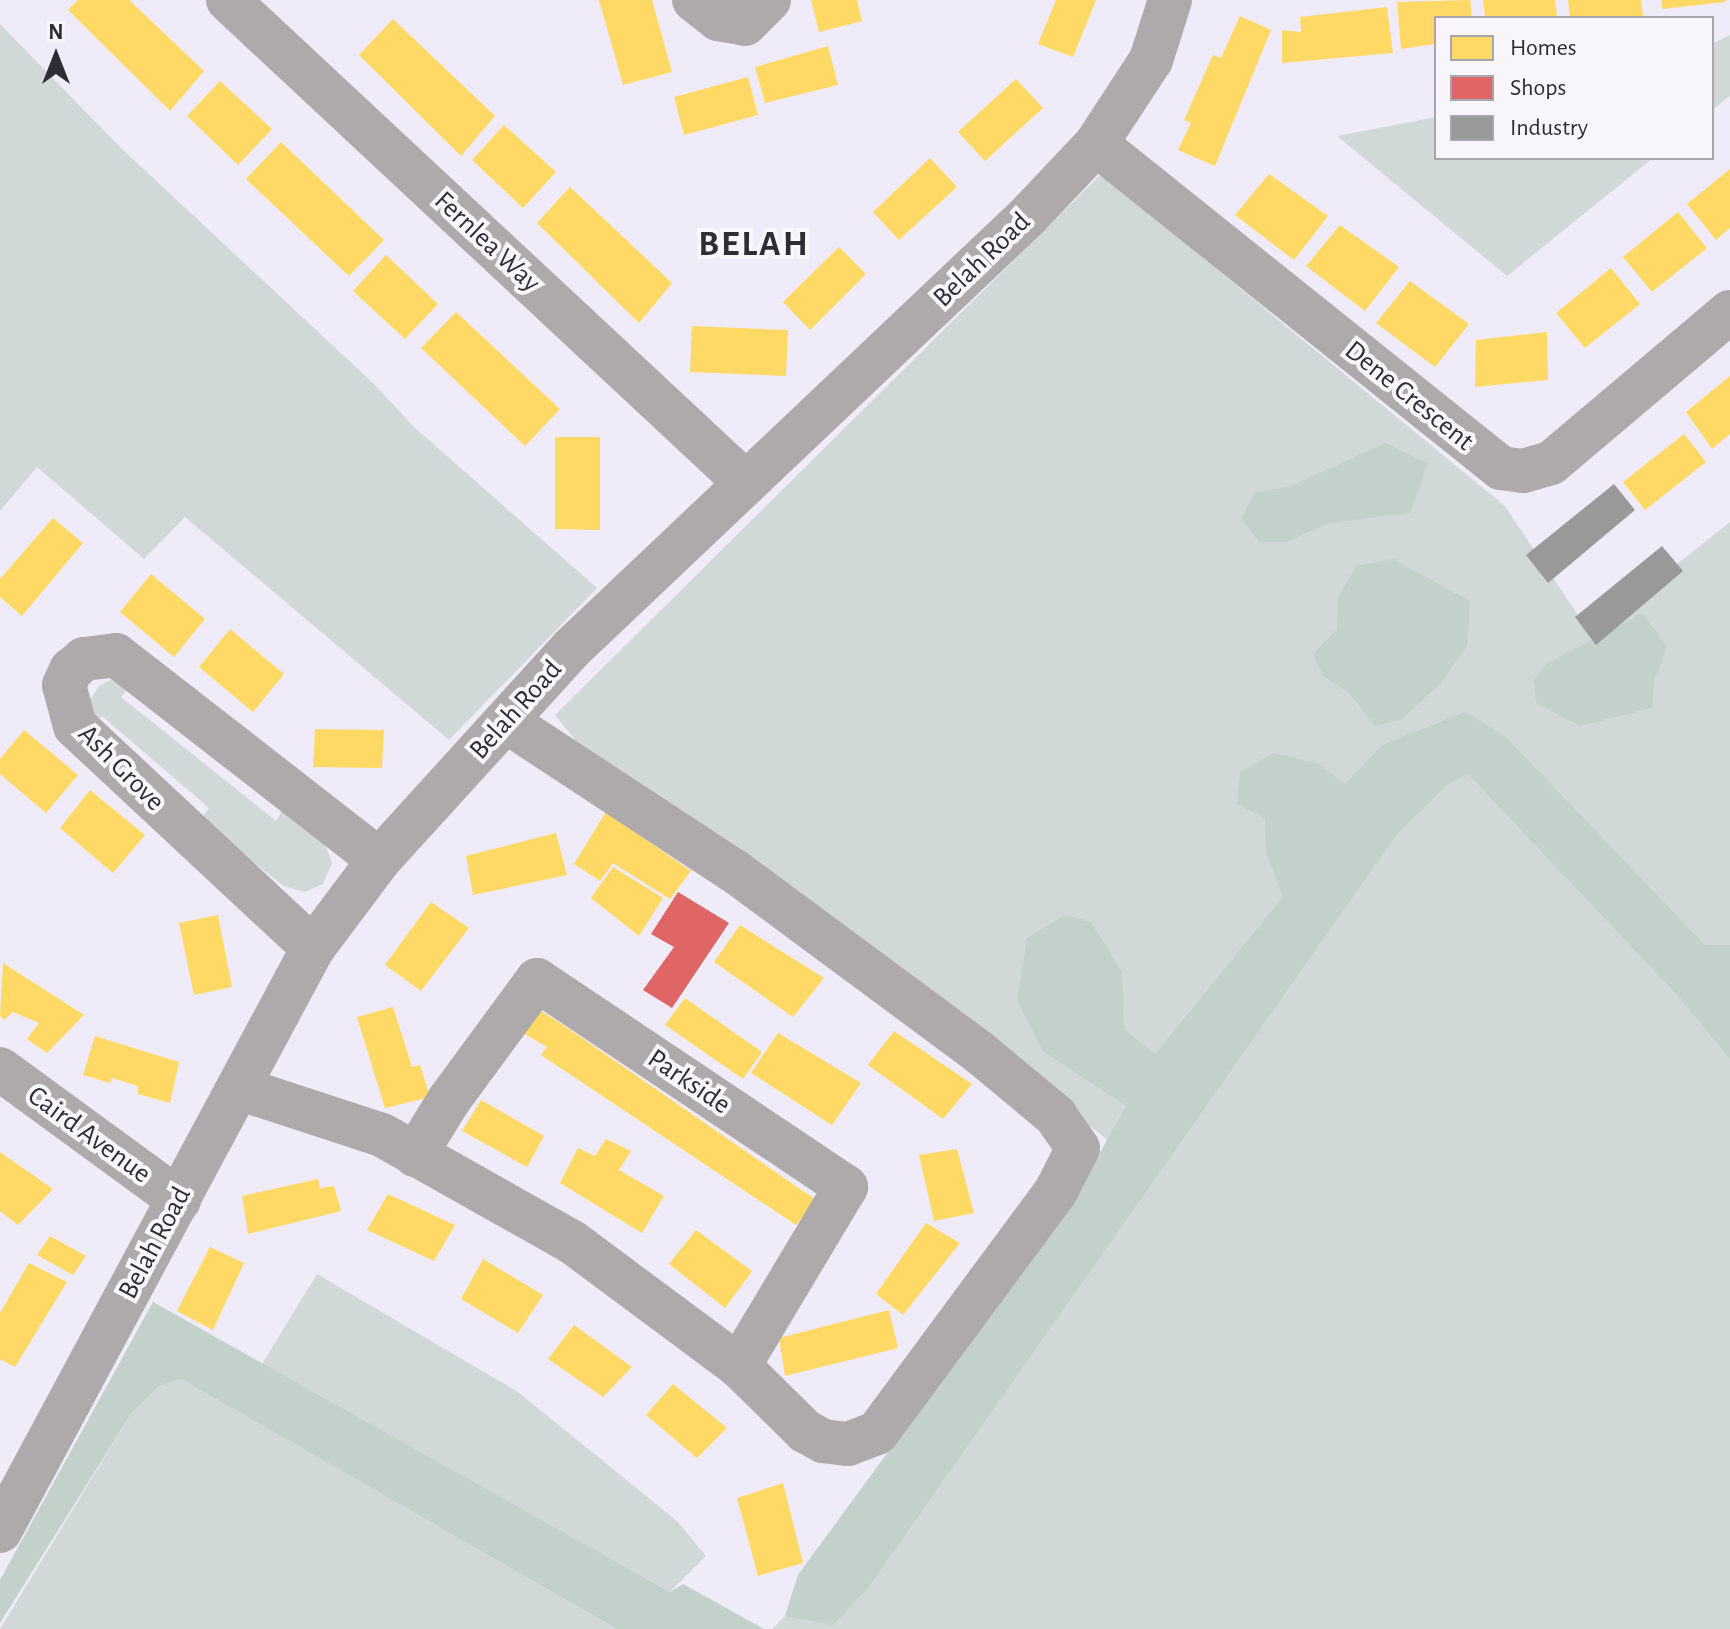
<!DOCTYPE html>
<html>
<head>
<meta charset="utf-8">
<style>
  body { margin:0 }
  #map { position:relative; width:1730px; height:1629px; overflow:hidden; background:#efebf8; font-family:"Alegreya Sans",sans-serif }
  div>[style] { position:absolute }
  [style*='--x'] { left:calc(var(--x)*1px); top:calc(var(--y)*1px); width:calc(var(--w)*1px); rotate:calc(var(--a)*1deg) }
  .green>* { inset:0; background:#d1d9d8 }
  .forest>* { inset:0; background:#c2d1ca }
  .homes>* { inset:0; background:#ffd966 }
  .shops>* { inset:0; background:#e06666 }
  .industry>* { inset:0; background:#999 }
  .minor>* { height:44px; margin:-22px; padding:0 22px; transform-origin:22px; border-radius:22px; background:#aeaaab }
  span { translate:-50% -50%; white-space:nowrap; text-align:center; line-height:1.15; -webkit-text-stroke:8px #f8f6fb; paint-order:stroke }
  .street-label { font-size:28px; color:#302c36 }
  .district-label { font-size:36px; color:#302c36; font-weight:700; letter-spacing:2px }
  .legend { position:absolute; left:1434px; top:16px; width:280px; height:144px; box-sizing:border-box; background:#f8f6fb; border:2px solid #a8a5ac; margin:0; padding:10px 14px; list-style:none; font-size:24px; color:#302c36 }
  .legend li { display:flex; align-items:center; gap:16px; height:40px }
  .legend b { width:40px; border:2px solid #a8a5ac }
  .north { position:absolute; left:16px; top:16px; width:80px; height:80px; -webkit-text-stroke:6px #f8f6fb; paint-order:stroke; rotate:0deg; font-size:22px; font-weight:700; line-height:32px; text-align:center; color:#302c36 }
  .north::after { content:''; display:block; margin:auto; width:28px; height:36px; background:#302c36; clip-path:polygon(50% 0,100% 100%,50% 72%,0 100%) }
</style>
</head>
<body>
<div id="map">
  <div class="green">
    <div style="clip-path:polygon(0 24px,121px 148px,374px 384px,414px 427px,597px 588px,449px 740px,185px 517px,144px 559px,37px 467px,0 511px)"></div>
    <div style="clip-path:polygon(1730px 35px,1730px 96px,1712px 110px,1712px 44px)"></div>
    <div style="clip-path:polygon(1436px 117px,1436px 158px,1653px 158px,1507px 276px,1337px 136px)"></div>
    <div style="clip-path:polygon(1101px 174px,1505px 506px,1590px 633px,1730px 522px,1730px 1629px,772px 1629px,785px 1616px,798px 1575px,1064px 1213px,1109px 1141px,899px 976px,590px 758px,555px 715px)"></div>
    <div style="clip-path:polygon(112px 679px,131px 685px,121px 697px,276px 821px,283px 809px,324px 842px,332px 863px,323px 884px,305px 892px,284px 886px,200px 821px,209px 808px,102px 716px,93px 725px,90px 700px,99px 686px)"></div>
    <div style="clip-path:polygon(317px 1274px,518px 1392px,677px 1521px,706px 1556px,670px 1592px,262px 1364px)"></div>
    <div style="clip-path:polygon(181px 1379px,617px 1629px,0 1629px,131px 1414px,159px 1386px)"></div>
  </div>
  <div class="forest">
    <div style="clip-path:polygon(1385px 443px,1428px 463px,1410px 513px,1330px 523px,1286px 542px,1259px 542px,1241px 518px,1255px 492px,1289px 487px)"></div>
    <div style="clip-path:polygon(1393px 559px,1470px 601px,1467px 646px,1440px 684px,1402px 719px,1375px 726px,1349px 693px,1323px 676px,1313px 654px,1337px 629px,1338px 598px,1356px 566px)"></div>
    <div style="clip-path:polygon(1642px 613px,1667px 646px,1654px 682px,1652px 708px,1580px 726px,1536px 703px,1534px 680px,1546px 664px)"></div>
    <div style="clip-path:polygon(1465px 712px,1505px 736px,1705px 945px,1730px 945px,1730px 1059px,1679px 997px,1468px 774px,1446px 786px,1397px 834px,868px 1588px,833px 1625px,785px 1616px,798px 1575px,1075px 1197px,1126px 1106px,1043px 1051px,1017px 1001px,1027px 938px,1065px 915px,1091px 922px,1122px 972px,1124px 1029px,1155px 1054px,1283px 897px,1266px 852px,1265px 818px,1237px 804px,1240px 772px,1273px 753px,1319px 764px,1345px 784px,1382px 745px)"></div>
    <div style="clip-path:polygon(153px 1302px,670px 1592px,683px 1584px,764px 1629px,617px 1629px,181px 1379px,159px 1386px,131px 1414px,0 1623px,0 1580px)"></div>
  </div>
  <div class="homes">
    <div style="clip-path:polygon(78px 0,129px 0,204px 71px,170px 111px,68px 10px)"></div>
    <div style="clip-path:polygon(599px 0,652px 0,672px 72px,623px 85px)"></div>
    <div style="clip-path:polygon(811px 0,857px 0,862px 21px,819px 32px)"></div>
    <div style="clip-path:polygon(1056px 0,1096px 0,1073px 57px,1038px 44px)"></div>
    <div style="clip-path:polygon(1470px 0,1472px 18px,1436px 18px,1436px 44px,1401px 49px,1397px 2px)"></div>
    <div style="clip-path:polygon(1483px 0,1555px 0,1557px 18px,1485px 18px)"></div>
    <div style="clip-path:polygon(1568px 0,1641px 0,1643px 16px,1570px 18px)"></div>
    <div style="clip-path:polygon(1661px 0,1725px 0,1725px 2px,1662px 9px)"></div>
    <div style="clip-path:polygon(1387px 7px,1393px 53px,1282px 63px,1282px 30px,1301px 32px,1300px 17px)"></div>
    <div style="clip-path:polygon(1240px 16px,1271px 30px,1215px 166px,1178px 150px,1191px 123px,1184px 120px,1213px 55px,1221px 58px)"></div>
    <div style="clip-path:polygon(393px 19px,495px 116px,461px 156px,359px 55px)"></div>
    <div style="clip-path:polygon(828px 46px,838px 85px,765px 103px,755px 67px)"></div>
    <div style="clip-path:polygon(748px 77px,758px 115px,684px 135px,674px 97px)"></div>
    <div style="clip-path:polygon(1016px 79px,1043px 108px,985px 161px,958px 132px)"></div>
    <div style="clip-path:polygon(220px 81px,272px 129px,238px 165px,187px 116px)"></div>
    <div style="clip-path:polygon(504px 125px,556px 172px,523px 208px,472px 160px)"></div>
    <div style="clip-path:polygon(281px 142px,384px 240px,349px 276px,246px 179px)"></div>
    <div style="clip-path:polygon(930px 158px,957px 187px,899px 240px,873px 212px)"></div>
    <div style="clip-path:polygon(1730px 169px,1730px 228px,1716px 240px,1687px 204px)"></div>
    <div style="clip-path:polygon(1269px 174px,1328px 216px,1294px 260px,1235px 215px)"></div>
    <div style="clip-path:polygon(570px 187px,672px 283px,639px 323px,537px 223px)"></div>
    <div style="clip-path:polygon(1678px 212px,1707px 248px,1652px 292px,1623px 257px)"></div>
    <div style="clip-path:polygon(1340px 225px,1399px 267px,1365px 311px,1306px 266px)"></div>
    <div style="clip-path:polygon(839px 247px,866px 274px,810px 330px,783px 302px)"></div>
    <div style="clip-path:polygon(386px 255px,438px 304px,405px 339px,353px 291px)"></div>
    <div style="clip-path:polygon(1611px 268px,1640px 304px,1585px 348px,1556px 313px)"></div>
    <div style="clip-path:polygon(1410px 281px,1469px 324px,1435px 367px,1376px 323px)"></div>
    <div style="clip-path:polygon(456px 312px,560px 409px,525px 446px,421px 348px)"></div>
    <div style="clip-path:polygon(692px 326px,788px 330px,786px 376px,690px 372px)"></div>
    <div style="clip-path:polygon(1547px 332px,1548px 380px,1475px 387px,1476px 340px)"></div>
    <div style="clip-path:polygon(1730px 376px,1730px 434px,1712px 449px,1686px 412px)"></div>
    <div style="clip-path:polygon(1684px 434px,1706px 462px,1645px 510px,1623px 482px)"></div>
    <div style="clip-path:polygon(555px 437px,600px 437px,600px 530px,555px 529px)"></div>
    <div style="clip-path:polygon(53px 518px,83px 543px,22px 616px,0 597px,0 579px)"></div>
    <div style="clip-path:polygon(151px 574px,205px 619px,174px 657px,120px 612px)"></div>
    <div style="clip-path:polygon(230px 629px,284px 674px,253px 712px,199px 667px)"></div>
    <div style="clip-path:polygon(315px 729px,384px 730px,382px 768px,313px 767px)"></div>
    <div style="clip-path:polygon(24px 730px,78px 775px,46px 813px,0 774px,0 759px)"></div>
    <div style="clip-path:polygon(90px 790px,145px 835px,113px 873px,60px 828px)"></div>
    <div style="clip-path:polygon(606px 812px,691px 871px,670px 899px,613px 863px,600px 881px,574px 864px)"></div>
    <div style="clip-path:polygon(556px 833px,567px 875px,473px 895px,466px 856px)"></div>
    <div style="clip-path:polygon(613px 867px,663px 898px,639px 936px,591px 898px)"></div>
    <div style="clip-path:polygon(431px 902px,469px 928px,421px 991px,385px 965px)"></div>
    <div style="clip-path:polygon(218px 915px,232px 987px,194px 995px,179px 923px)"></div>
    <div style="clip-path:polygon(740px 925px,824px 978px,793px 1017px,714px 962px)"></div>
    <div style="clip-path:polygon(3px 963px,84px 1015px,47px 1053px,27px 1039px,39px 1023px,13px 1012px,4px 1020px,0 1016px)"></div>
    <div style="clip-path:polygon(685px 998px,762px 1052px,743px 1079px,665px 1025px)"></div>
    <div style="clip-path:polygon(393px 1007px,412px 1067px,420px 1065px,430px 1097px,385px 1108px,357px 1017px)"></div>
    <div style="clip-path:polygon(536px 1008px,563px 1025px,816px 1200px,796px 1225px,541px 1055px,547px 1047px,521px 1032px)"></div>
    <div style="clip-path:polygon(894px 1031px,972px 1084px,943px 1119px,868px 1065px)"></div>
    <div style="clip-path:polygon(778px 1033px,861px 1083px,832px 1125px,751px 1073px)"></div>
    <div style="clip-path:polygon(95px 1036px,179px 1062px,170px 1103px,138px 1094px,138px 1086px,112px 1078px,110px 1083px,83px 1075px)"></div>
    <div style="clip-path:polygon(481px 1100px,544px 1136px,527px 1167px,462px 1131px)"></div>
    <div style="clip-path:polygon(606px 1139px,631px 1151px,619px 1170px,664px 1196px,642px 1233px,560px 1183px,578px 1148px,595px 1156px)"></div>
    <div style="clip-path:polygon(957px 1149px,974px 1213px,934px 1221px,919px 1155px)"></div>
    <div style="clip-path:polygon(0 1152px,53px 1189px,18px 1225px,0 1211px)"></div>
    <div style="clip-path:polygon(318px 1179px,320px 1188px,334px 1186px,341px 1211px,248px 1234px,242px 1196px)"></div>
    <div style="clip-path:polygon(388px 1194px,455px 1225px,434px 1261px,367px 1230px)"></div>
    <div style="clip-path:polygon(926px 1223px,960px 1243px,903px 1315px,876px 1294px)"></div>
    <div style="clip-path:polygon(696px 1230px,752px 1271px,725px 1308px,669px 1264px)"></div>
    <div style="clip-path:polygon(50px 1236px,86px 1256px,73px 1275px,37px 1255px)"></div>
    <div style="clip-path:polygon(210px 1247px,244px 1263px,213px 1330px,177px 1311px)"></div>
    <div style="clip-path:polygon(483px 1259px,543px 1295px,518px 1333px,461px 1299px)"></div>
    <div style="clip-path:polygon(29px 1263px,67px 1282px,15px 1367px,0 1359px,0 1313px)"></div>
    <div style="clip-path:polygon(889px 1310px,898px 1348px,785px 1376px,779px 1338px)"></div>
    <div style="clip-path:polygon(574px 1325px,632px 1367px,603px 1397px,548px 1359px)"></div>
    <div style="clip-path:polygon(673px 1384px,727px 1428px,697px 1458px,646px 1415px)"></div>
    <div style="clip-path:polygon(783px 1483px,803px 1563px,758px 1576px,737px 1498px)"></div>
  </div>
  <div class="shops">
    <div style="clip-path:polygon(678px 892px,729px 923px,672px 1008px,643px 990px,674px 947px,651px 934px)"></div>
  </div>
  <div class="industry">
    <div style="clip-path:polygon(1614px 484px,1635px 510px,1548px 583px,1526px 555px)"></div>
    <div style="clip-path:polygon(1662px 546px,1683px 571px,1596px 645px,1575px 617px)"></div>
  </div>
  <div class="minor">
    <div style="--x:228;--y:0;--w:708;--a:43"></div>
    <div style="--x:694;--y:0;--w:31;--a:38"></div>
    <div style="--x:718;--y:19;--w:27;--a:10"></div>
    <div style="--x:745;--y:24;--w:34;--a:-45"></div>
    <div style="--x:1096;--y:144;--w:519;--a:38.66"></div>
    <div style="--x:1501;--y:468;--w:22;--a:8"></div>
    <div style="--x:1523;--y:471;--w:29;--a:-16"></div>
    <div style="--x:1551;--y:463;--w:234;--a:-40.2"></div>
    <div style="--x:313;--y:948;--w:325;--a:-137"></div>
    <div style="--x:75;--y:726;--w:42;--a:-105"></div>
    <div style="--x:64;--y:685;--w:17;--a:-65"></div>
    <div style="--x:71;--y:670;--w:17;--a:-40"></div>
    <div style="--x:84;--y:659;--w:32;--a:-7"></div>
    <div style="--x:116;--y:655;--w:333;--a:37.9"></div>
    <div style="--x:0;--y:1069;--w:222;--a:36.2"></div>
    <div style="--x:238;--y:1088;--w:151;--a:18.1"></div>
    <div style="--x:382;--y:1135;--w:218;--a:29.4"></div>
    <div style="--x:572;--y:1242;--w:208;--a:36.6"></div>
    <div style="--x:739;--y:1366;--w:93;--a:44.6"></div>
    <div style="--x:805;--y:1431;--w:21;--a:29"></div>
    <div style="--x:823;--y:1441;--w:25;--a:7"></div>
    <div style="--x:848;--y:1444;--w:31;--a:-21"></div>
    <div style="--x:877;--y:1433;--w:301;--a:-53.5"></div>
    <div style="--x:1056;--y:1191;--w:48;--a:-62.9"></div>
    <div style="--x:1078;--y:1148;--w:39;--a:-125"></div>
    <div style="--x:1056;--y:1116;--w:100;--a:-140.3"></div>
    <div style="--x:979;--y:1052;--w:305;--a:-143.5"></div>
    <div style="--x:734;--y:871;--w:273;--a:-146.7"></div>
    <div style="--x:415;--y:1155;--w:65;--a:-58.3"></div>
    <div style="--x:449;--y:1100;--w:149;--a:-53.7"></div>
    <div style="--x:537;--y:980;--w:372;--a:33.8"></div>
    <div style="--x:846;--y:1187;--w:209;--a:120.9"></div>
    <div style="--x:0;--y:1531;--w:662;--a:-61.77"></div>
    <div style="--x:313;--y:948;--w:110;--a:-53.1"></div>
    <div style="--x:379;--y:860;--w:287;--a:-47.7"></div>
    <div style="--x:572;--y:648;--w:628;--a:-43.45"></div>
    <div style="--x:1028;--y:216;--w:99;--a:-46.6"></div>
    <div style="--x:1096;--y:144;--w:100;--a:-56.8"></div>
    <div style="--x:1151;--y:60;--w:63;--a:-72.4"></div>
  </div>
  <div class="street-label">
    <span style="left:487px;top:242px;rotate:43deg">Fernlea Way</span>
    <span style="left:982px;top:260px;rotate:-44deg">Belah Road</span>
    <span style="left:1409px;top:396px;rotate:39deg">Dene Crescent</span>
    <span style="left:516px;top:710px;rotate:-48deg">Belah Road</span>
    <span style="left:121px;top:768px;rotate:45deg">Ash Grove</span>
    <span style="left:689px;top:1082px;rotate:34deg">Parkside</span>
    <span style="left:89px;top:1135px;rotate:36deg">Caird Avenue</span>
    <span style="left:155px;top:1243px;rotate:-62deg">Belah Road</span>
  </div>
  <div class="district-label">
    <span style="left:754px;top:245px">BELAH</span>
  </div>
  <ul class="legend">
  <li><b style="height:22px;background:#ffd966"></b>Homes</li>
  <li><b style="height:22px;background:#e06666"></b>Shops</li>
  <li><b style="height:22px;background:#999"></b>Industry</li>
  </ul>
  <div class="north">N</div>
</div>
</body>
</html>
